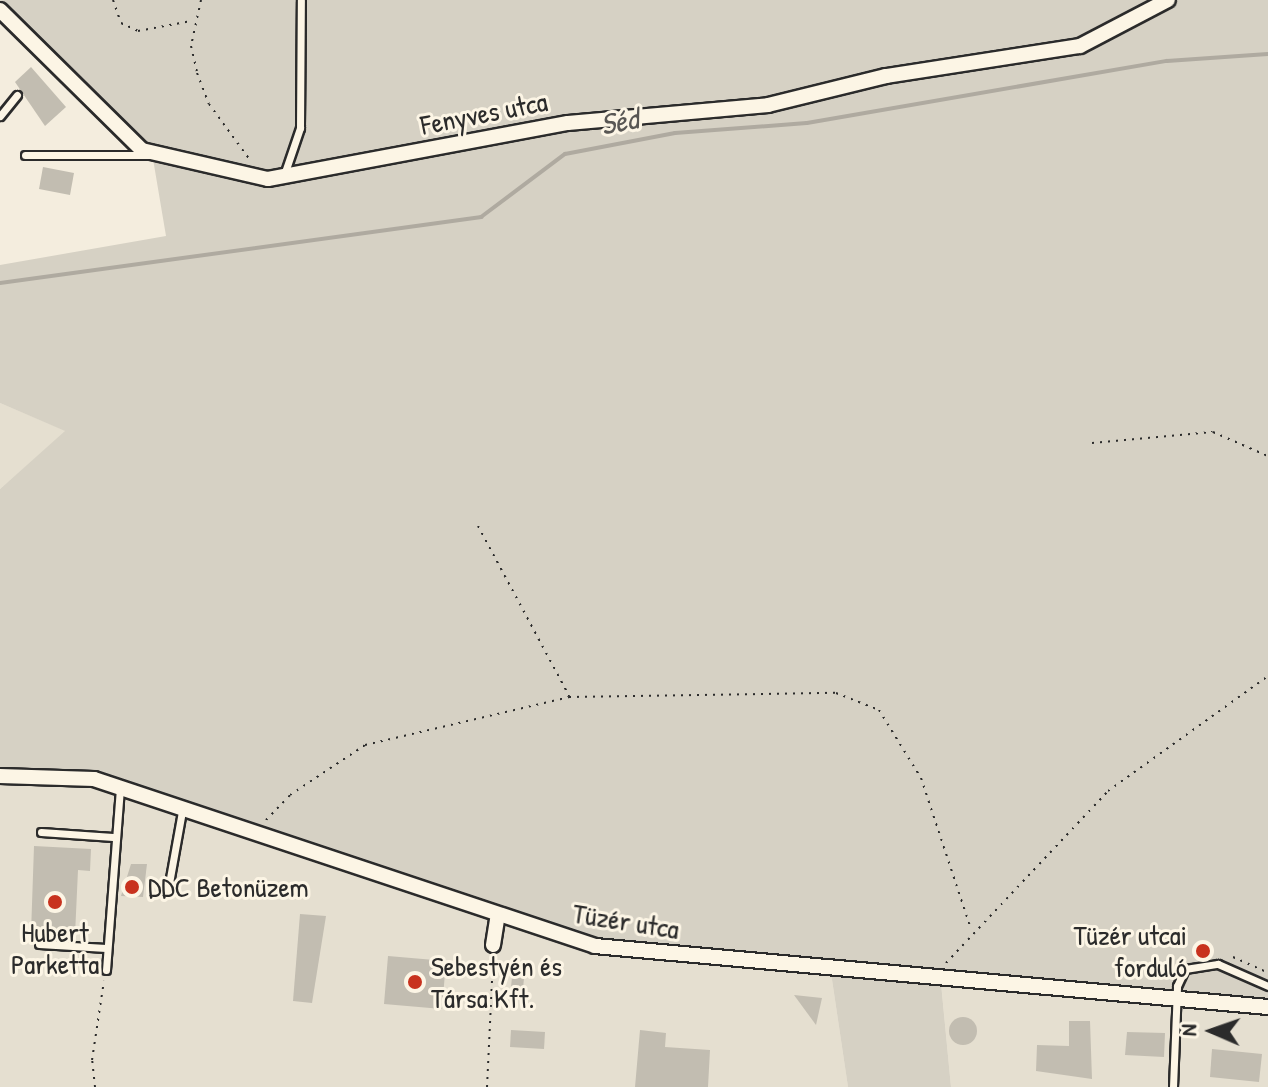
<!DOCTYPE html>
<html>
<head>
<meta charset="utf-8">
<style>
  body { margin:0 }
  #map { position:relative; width:1268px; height:1087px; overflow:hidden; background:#f4edde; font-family:"Patrick Hand",sans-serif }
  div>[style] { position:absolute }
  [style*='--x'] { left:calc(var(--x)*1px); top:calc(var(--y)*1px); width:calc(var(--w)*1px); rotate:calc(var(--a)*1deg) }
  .built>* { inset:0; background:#e5dfd0 }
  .green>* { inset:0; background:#d6d1c4 }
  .stream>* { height:4px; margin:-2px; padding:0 2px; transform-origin:2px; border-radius:2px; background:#afaaa0 }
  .building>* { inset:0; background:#c2bdb1 }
  .round { border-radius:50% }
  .path>* { height:2px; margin-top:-1px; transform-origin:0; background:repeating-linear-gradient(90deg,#2b2b2b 0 2px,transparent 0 8px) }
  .roads { filter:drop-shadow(2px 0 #2b2b2b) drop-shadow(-2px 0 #2b2b2b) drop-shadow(0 2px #2b2b2b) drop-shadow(0 -2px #2b2b2b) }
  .lane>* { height:7px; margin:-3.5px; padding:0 3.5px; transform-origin:3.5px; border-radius:3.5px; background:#fcf5e5 }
  .street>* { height:14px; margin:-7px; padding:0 7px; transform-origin:7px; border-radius:7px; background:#fcf5e5 }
  .dots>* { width:22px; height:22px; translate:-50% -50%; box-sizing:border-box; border:4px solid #fcf5e5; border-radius:50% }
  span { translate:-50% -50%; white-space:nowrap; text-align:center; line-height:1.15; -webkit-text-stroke:6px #fcf5e5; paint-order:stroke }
  .street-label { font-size:28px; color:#2b2b2b }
  .poi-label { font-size:28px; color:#2b2b2b }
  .left { translate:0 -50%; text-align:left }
  .right { translate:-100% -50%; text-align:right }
  .water-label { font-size:30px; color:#595754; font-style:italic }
  .north { position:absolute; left:1172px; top:991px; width:80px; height:80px; -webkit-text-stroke:6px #fcf5e5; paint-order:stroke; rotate:272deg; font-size:22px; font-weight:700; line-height:32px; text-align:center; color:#2b2b2b }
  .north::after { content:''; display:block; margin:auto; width:28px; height:36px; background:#2b2b2b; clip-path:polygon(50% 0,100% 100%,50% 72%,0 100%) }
</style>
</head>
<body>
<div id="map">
  <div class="built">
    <div style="clip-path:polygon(0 403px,66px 431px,0 489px)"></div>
    <div style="clip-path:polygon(72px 775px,593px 949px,831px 973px,848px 1087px,0 1087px,0 777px)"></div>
    <div style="clip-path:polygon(941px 982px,1268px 1009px,1268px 1087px,951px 1087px)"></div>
  </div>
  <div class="green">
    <div style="clip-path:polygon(0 0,1268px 0,1268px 1009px,941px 983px,951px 1087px,848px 1087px,831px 973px,593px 949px,93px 780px,0 777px,0 489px,65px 431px,0 403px,0 265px,166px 236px,152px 153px,0 8px)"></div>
  </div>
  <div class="stream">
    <div style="--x:0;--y:283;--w:486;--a:-7.8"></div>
    <div style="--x:481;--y:217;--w:105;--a:-36.9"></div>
    <div style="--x:565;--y:154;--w:112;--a:-10.8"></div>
    <div style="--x:675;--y:133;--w:132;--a:-4.3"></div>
    <div style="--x:807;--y:123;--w:365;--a:-9.8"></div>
    <div style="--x:1167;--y:61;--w:101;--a:-4"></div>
  </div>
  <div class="building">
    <div style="clip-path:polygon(31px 67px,66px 107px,45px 126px,15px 82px)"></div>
    <div style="clip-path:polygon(43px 167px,74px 173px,70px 195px,39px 189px)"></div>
    <div style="clip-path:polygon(34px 846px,91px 849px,90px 871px,78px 870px,75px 935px,31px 933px)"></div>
    <div style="clip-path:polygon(131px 864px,147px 864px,143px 897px,121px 896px)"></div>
    <div style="clip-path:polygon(300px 914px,326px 916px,312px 1003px,293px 1001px)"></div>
    <div style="clip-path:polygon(388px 956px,446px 961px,442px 1009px,384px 1004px)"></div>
    <div style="clip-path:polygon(512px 977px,524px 978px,522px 1000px,510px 998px)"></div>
    <div style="clip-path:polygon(794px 995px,822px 998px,816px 1025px)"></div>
    <div class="round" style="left:949px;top:1017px;width:28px;height:28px"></div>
    <div style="clip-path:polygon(1069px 1021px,1090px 1021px,1092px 1079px,1036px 1071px,1037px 1045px,1069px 1046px)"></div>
    <div style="clip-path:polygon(511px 1030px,545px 1032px,544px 1049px,510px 1047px)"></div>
    <div style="clip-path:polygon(640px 1030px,666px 1033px,665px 1047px,710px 1050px,708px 1087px,635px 1087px)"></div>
    <div style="clip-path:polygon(1127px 1032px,1165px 1033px,1164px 1057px,1125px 1055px)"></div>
    <div style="clip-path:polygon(1212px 1049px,1262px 1054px,1259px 1082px,1210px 1077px)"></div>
  </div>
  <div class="path">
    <div style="--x:113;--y:0;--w:24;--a:71"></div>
    <div style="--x:121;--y:23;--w:19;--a:25"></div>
    <div style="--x:138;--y:31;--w:54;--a:-10.7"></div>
    <div style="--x:201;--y:0;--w:47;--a:102.3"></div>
    <div style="--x:191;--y:46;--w:28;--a:77"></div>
    <div style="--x:197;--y:73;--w:33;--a:69"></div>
    <div style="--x:209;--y:104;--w:69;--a:53.8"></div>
    <div style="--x:1092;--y:443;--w:121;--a:-5.2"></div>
    <div style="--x:1213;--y:432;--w:60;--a:23.6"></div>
    <div style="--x:478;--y:526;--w:193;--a:61.8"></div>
    <div style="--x:266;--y:820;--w:35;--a:-46"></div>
    <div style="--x:290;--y:795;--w:90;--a:-33.7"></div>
    <div style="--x:365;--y:745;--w:210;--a:-13.2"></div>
    <div style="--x:569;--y:697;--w:267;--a:-0.9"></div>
    <div style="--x:836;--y:693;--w:46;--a:21.6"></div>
    <div style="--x:879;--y:710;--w:80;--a:58.3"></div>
    <div style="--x:921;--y:778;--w:159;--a:71.7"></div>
    <div style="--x:1233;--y:957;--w:37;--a:24"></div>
    <div style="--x:946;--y:963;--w:236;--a:-46.7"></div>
    <div style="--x:1108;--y:791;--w:197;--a:-35.7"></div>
    <div style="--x:95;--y:1087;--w:27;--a:-96"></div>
    <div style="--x:92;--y:1060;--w:80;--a:-81.4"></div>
    <div style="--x:487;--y:1087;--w:129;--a:-87.3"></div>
  </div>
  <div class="roads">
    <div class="lane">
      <div style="--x:0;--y:116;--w:27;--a:-51"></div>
      <div style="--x:25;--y:155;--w:124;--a:0"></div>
      <div style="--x:284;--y:175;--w:50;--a:-71.2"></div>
      <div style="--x:300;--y:128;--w:128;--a:-89.6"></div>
      <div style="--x:41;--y:832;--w:72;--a:4"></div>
      <div style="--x:168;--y:889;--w:79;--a:-79.8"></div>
      <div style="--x:39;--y:944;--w:67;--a:3.4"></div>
      <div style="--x:106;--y:970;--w:183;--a:-85.6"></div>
      <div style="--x:1173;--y:1087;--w:101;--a:-87.7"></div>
      <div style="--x:1177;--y:986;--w:19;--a:-65"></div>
      <div style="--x:1185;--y:969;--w:33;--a:-9"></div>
      <div style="--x:1218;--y:964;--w:55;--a:23.7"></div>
    </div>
    <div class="street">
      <div style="--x:0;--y:10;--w:199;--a:44.6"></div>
      <div style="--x:142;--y:150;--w:129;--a:13"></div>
      <div style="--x:268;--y:179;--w:305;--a:-10.6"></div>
      <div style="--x:568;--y:123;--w:201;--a:-5.1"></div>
      <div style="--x:768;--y:105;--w:122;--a:-13.8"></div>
      <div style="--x:886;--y:76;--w:196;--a:-8.8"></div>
      <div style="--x:1080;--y:46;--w:99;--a:-27.6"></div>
      <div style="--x:0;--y:776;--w:94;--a:1.8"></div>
      <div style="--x:94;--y:779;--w:528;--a:18.43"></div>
      <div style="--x:595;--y:946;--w:676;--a:5.18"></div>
      <div style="--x:493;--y:945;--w:26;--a:-81"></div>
    </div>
  </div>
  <div class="dots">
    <div style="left:132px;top:887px;background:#c8321e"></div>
    <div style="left:55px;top:902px;background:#c8321e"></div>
    <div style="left:1203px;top:951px;background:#c8321e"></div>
    <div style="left:415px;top:982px;background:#c8321e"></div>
  </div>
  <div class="street-label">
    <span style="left:484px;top:113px;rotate:-11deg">Fenyves utca</span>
    <span style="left:626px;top:921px;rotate:9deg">Tüzér utca</span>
  </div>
  <div class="poi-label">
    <span class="left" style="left:148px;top:887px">DDC Betonüzem</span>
    <span style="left:55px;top:948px">Hubert<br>Parketta</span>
    <span class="right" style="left:1187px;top:951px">Tüzér utcai<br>forduló</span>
    <span class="left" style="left:431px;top:982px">Sebestyén és<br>Társa Kft.</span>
  </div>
  <div class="water-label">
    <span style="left:619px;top:121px;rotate:-11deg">Séd</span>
  </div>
  <div class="north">N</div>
</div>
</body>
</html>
